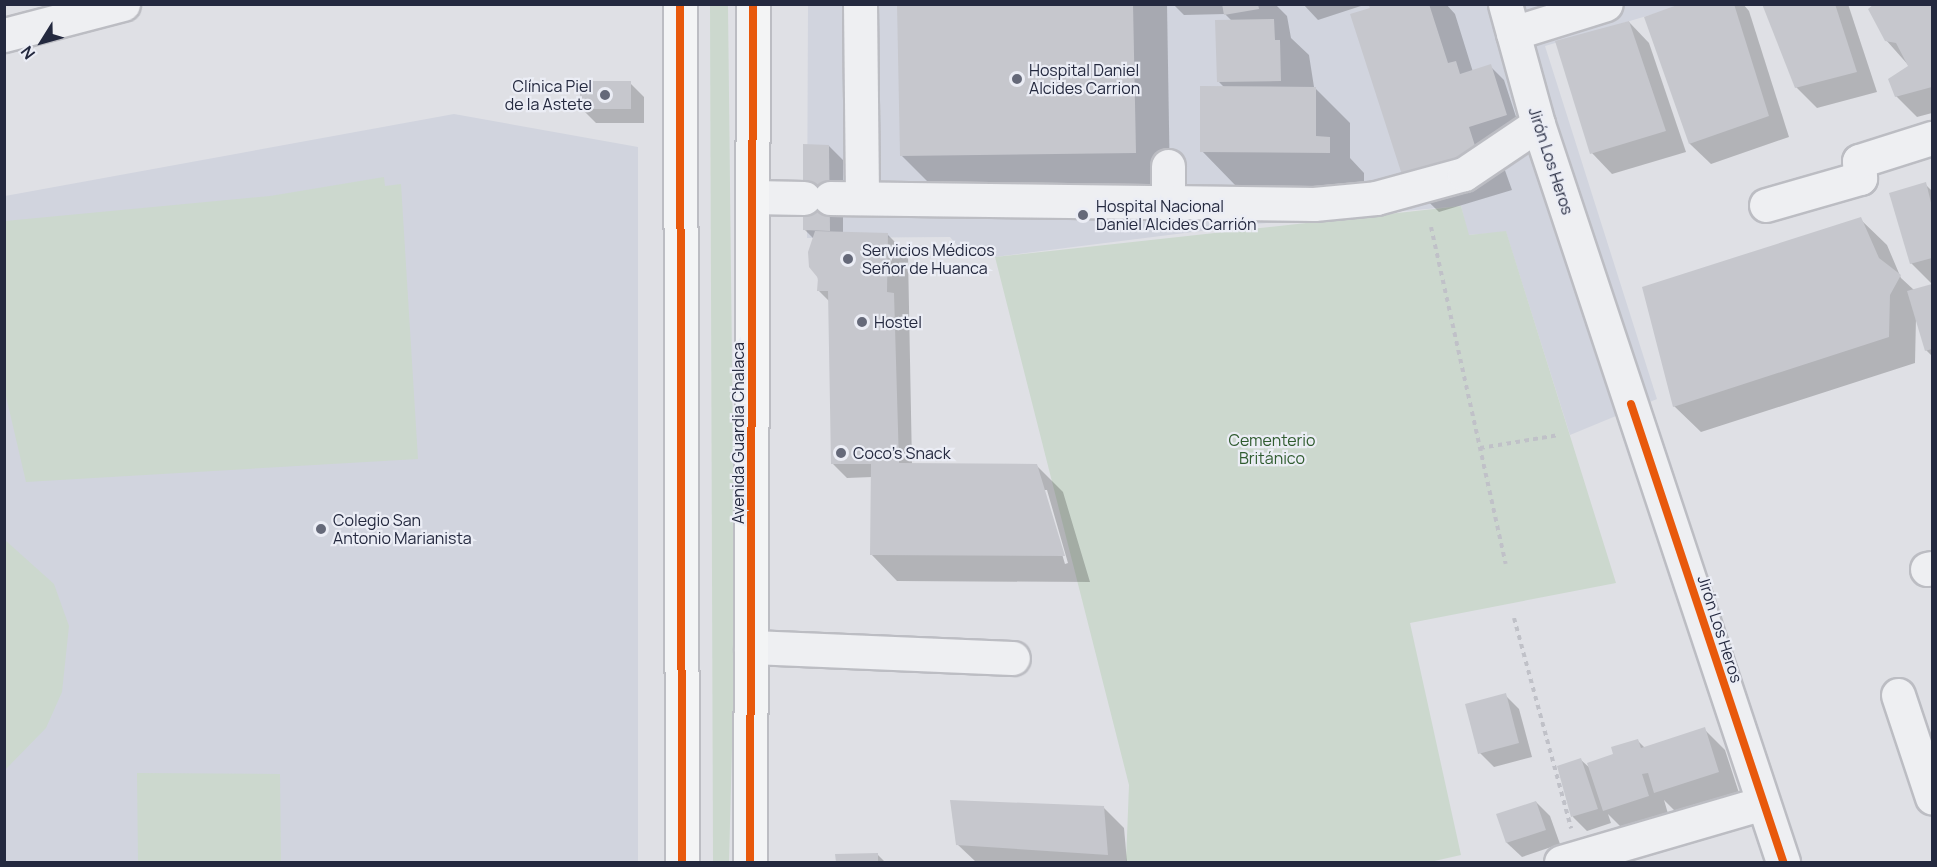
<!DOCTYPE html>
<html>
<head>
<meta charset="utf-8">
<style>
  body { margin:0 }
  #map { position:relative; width:1937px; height:867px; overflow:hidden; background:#dfe0e5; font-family:Manrope,sans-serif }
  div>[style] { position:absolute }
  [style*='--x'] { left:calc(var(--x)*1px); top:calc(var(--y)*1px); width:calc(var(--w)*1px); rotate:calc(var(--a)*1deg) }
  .built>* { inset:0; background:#d1d4de }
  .green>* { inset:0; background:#ccd8ce }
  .shadow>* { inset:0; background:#0003 }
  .building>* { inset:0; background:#c6c7cd }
  .path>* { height:4px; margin-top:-2px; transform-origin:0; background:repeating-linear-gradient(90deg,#c0c1c8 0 4.5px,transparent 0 9px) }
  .roads { filter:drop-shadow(2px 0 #bcbdc3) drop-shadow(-2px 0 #bcbdc3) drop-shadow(0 2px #bcbdc3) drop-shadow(0 -2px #bcbdc3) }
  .minor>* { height:33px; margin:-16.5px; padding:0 16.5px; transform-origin:16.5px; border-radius:16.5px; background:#eeeff2 }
  .major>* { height:33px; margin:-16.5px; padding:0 16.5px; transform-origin:16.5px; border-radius:16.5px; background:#f3f4f5 }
  .cycleway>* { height:8px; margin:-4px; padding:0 4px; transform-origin:4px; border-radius:4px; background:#e8590c }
  .dots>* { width:16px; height:16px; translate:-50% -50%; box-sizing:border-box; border:3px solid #ebedf5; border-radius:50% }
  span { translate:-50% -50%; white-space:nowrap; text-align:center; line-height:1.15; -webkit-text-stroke:4.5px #ebedf5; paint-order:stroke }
  .poi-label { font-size:16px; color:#24293f }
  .left { translate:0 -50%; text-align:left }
  .right { translate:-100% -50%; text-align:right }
  .street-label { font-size:16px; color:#24293f }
  .park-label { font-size:16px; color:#305c30 }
  .frame { position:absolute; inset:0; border:6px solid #24293f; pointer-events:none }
  .north { position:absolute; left:12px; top:12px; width:60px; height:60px; -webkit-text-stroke:4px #ebedf5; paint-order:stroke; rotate:233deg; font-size:16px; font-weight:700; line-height:24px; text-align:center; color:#24293f }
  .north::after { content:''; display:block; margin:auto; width:21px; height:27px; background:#24293f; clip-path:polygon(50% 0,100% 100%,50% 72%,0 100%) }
</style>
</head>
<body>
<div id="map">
  <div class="built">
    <div style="clip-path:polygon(808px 5px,1684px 5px,1545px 46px,1657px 399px,1570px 435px,1506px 232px,1468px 235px,1461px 206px,1256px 224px,995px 257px,967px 257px,950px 237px,807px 238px)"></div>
    <div style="clip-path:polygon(454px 114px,638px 147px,638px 862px,5px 862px,5px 196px)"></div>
  </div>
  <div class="green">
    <div style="clip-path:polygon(710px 5px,728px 5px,735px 632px,729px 862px,713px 862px)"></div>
    <div style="clip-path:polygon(384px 177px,385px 186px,401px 184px,418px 459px,26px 482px,5px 392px,5px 221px,270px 196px)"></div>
    <div style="clip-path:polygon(1461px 206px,1469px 235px,1506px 231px,1616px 583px,1410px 623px,1461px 855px,1430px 862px,1126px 862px,1129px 785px,995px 257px)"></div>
    <div style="clip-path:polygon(5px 540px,54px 584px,69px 626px,62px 692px,46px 728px,5px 770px)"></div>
    <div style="clip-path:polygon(137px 773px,280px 774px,281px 862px,138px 862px)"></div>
  </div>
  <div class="shadow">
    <div style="clip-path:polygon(899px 4px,1167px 4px,1170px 187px,936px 190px,902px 156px)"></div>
    <div style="clip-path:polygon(1173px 4px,1275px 4px,1287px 16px,1291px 38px,1309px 55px,1314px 87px,1350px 123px,1350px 158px,1364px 173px,1364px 187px,1236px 186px,1202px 151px,1225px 88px,1219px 82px,1232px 21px,1225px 14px,1184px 15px)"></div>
    <div style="clip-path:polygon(1303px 4px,1367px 4px,1318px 20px)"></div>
    <div style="clip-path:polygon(1370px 4px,1446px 4px,1455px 14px,1473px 72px,1490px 66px,1504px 80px,1520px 129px,1502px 162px,1512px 190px,1439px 212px,1404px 178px)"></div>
    <div style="clip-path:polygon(1685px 4px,1743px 4px,1749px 11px,1789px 137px,1711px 164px,1690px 144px)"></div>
    <div style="clip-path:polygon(1763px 4px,1848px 4px,1877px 92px,1817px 108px,1796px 87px)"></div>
    <div style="clip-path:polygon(1876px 4px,1932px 4px,1932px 113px,1917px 117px,1896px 96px,1910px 67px,1886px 40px)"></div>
    <div style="clip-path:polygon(1629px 22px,1649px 43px,1686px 152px,1612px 174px,1592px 153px)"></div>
    <div style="clip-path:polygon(630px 83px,644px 97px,644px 123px,596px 123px,581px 108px)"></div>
    <div style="clip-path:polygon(evenodd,829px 146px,843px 160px,843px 234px,887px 234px,908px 255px,912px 465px,1037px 466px,1063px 492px,1090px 582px,897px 581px,871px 554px,872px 477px,847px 478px,833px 464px,830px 302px,819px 291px,814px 239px,805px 230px,829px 146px,1043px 490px,1047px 490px,1068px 563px,1065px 564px,1043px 490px)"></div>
    <div style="clip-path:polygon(1925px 184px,1932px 191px,1932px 284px,1911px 263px)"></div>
    <div style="clip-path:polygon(1860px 219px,1887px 245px,1901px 278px,1914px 290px,1932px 285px,1932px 356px,1926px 350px,1916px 318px,1915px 363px,1701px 432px,1674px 406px)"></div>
    <div style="clip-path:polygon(1505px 695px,1519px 709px,1532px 757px,1494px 767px,1480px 753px)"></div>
    <div style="clip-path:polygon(1704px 729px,1725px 750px,1739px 793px,1677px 813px,1664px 800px,1669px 817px,1625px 831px,1608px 814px,1611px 823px,1587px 831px,1573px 817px,1559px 767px,1581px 760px,1591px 769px,1638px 741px,1645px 748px)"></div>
    <div style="clip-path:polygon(1536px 802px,1550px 816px,1560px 844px,1522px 857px,1507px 843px,1498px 815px)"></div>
    <div style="clip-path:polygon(1103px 807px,1124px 828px,1127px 862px,976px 862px,957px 844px)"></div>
    <div style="clip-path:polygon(877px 854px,885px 862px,837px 862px,837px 855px)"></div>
  </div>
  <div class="building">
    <div style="clip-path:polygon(897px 4px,1133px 4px,1136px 153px,900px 156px)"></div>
    <div style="clip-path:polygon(1222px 4px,1258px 4px,1259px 9px,1224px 15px)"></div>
    <div style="clip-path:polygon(1368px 4px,1429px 4px,1448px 63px,1456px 61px,1460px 74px,1491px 64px,1507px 115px,1469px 127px,1478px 155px,1403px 178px,1350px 14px,1370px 8px)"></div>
    <div style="clip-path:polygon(1680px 4px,1734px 4px,1769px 116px,1689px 144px,1644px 17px)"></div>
    <div style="clip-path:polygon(1762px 4px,1835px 4px,1857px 72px,1795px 88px)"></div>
    <div style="clip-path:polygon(1874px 4px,1932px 4px,1932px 87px,1895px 97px,1888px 79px,1908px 66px,1896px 43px,1885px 41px,1868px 9px)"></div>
    <div style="clip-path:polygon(1274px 19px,1275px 40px,1280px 40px,1281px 81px,1217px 82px,1215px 20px)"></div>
    <div style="clip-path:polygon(1629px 21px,1666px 131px,1590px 154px,1555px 41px)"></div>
    <div style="clip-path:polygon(580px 81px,631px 81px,631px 109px,580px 109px)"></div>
    <div style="clip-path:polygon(1200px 86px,1316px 87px,1316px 136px,1330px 137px,1330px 153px,1200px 152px)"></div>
    <div style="clip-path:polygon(803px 144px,829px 145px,830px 231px,803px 230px)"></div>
    <div style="clip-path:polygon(1926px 182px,1932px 207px,1932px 258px,1910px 264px,1889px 193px)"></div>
    <div style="clip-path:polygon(1861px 217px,1879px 258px,1901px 275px,1890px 295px,1889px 337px,1673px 407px,1642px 287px)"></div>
    <div style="clip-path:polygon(815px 231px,888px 233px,887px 292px,894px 293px,899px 463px,1037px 464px,1065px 556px,870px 555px,871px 464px,831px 464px,828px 291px,817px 291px,818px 278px,809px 267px,808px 252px)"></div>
    <div style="clip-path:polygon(1932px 284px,1932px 349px,1925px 351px,1907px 291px)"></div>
    <div style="clip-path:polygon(1506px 693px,1519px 743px,1478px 754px,1465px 704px)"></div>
    <div style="clip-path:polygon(1705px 727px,1719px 772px,1654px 793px,1648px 773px,1642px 774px,1649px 796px,1603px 811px,1587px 763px,1613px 754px,1611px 747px,1638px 739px,1641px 748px)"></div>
    <div style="clip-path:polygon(1581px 758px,1598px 809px,1571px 817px,1557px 766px)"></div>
    <div style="clip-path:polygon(950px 800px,1104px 806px,1108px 855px,956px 845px)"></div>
    <div style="clip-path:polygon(1536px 801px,1546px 830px,1506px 843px,1496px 814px)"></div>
    <div style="clip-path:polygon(878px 853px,878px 862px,836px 862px,835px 854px)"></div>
  </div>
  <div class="path">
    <div style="--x:1431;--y:227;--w:345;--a:77.5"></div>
    <div style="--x:1480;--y:448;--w:80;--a:-9.3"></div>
    <div style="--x:1514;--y:618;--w:218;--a:74.8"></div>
  </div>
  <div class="roads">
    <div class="minor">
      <div style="--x:860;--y:4;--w:194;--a:89.4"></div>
      <div style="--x:1505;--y:4;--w:124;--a:74.6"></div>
      <div style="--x:1538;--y:124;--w:778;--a:71.63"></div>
      <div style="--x:1513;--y:33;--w:97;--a:-17.3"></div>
      <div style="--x:4;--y:35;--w:123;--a:-14.6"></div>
      <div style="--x:753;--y:197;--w:51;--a:1.1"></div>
      <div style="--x:830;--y:198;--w:338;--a:0.7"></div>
      <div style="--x:1168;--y:202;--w:36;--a:-90"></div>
      <div style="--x:1168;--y:202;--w:146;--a:0.8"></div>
      <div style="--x:1314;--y:204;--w:62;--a:-5.5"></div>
      <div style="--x:1376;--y:198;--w:91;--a:-15.3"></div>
      <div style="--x:1464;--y:174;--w:89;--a:-34"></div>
      <div style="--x:1766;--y:205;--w:98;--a:-16"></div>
      <div style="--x:1860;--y:178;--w:17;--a:-93"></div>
      <div style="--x:1859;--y:161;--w:77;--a:-17.5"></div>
      <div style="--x:1927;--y:569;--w:5;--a:-11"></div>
      <div style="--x:751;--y:647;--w:262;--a:2.4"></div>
      <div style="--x:1898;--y:695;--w:108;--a:71.6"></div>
      <div style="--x:1561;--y:862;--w:210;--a:-16.3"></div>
    </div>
    <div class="major">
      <div style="--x:680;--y:4;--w:858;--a:89.87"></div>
      <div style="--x:750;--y:862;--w:858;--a:-89.8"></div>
    </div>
  </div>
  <div class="cycleway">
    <div style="--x:680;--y:4;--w:858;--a:89.87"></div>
    <div style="--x:1631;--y:404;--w:483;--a:71.6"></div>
    <div style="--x:750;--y:862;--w:858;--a:-89.8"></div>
  </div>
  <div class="dots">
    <div style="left:1017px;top:79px;background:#656979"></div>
    <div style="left:605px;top:95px;background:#656979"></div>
    <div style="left:1083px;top:215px;background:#656979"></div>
    <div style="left:848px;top:259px;background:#656979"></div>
    <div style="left:862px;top:322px;background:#656979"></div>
    <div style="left:841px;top:453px;background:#656979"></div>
    <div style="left:321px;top:529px;background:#656979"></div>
  </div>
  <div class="poi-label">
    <span class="left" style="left:1029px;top:79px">Hospital Daniel<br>Alcides Carrion</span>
    <span class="right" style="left:592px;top:95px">Clínica Piel<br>de la Astete</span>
    <span class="left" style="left:1096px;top:215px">Hospital Nacional<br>Daniel Alcides Carrión</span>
    <span class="left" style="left:862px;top:259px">Servicios Médicos<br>Señor de Huanca</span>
    <span class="left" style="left:874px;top:322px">Hostel</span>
    <span class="left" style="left:853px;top:453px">Coco's Snack</span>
    <span class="left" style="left:333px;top:529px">Colegio San<br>Antonio Marianista</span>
  </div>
  <div class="street-label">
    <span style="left:1551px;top:161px;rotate:72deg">Jirón Los Heros</span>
    <span style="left:738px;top:433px;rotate:-90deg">Avenida Guardia Chalaca</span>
    <span style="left:1720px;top:629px;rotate:72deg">Jirón Los Heros</span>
  </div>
  <div class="park-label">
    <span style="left:1272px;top:449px">Cementerio<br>Británico</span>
  </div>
  <div class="frame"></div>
  <div class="north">N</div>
</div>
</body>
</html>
